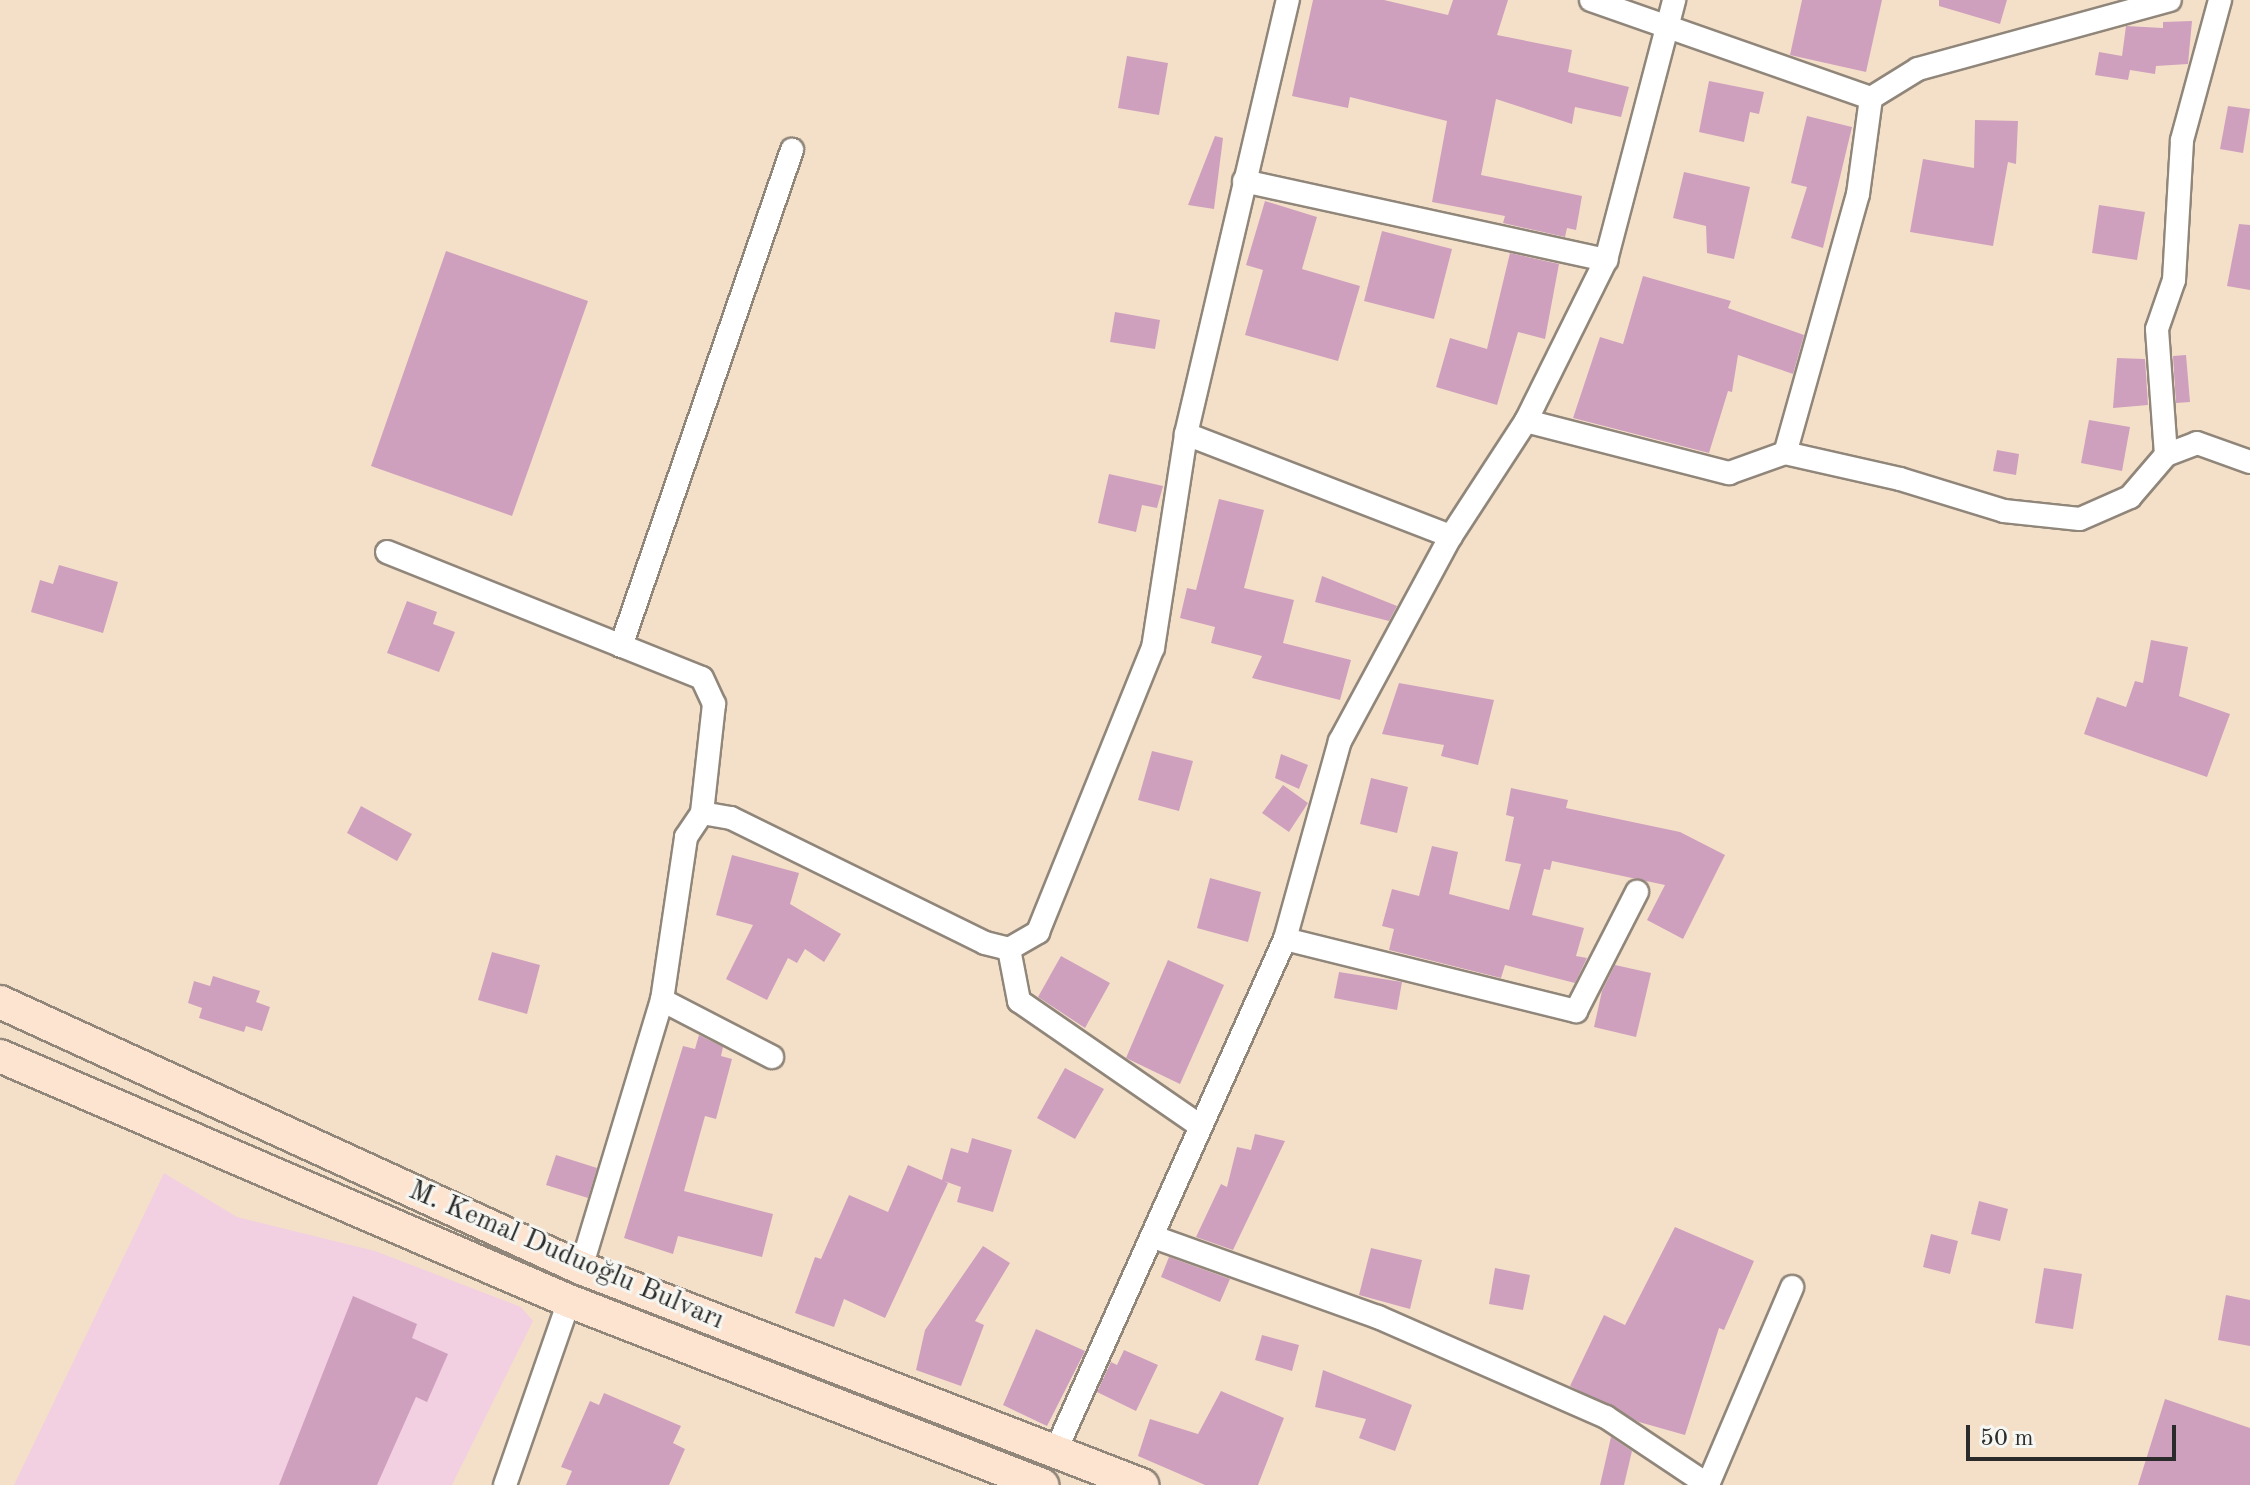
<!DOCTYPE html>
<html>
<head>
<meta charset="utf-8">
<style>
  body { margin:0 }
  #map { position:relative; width:2250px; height:1485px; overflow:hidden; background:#f4e0c9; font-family:"Old Standard TT",serif }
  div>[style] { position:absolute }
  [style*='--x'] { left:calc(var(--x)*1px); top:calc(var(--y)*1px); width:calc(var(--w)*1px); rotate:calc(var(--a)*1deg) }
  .built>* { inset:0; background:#f2cfe1 }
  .building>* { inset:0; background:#cea0bd }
  .roads { filter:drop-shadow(2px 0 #90867a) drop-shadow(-2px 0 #90867a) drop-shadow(0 2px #90867a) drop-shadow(0 -2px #90867a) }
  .street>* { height:22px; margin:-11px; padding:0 11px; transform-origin:11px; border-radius:11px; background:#fff }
  .secondary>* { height:32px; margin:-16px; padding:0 16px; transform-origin:16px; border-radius:16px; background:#fde4d1 }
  span { translate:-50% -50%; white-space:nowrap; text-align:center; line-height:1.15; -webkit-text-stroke:6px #f6f6f2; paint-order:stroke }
  .street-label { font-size:28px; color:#2b2b2b }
  .scale { position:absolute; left:1966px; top:1425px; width:210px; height:36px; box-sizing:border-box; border:4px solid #2b2b2b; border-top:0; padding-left:10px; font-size:24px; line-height:28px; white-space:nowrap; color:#2b2b2b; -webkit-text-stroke:6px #f6f6f2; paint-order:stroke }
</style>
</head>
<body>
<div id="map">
  <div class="built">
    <div style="clip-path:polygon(164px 1173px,237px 1217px,375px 1251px,521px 1307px,533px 1321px,452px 1485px,14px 1485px)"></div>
  </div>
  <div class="building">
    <div style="clip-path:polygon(1313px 0,1384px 0,1448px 15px,1453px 0,1508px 0,1497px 35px,1572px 50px,1568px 72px,1629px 87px,1621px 117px,1575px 107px,1572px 124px,1496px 99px,1481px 175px,1582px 196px,1576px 230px,1567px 228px,1565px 237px,1503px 223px,1505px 216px,1432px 202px,1447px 121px,1350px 97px,1348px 108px,1292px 96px)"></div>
    <div style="clip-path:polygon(1802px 0,1882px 0,1866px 72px,1790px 55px)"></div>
    <div style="clip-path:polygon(1939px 0,2007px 0,2000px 24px,1939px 6px)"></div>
    <div style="clip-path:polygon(2192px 21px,2188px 64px,2156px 66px,2155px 74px,2130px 70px,2128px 80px,2095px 75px,2099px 52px,2122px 56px,2126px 26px,2163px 28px,2163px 22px)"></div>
    <div style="clip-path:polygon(1127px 56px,1168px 63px,1159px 115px,1118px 108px)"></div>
    <div style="clip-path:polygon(1709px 81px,1764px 92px,1759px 114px,1750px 112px,1744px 142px,1699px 132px)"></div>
    <div style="clip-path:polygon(2228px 106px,2250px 109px,2243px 153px,2220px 149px)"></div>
    <div style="clip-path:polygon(1807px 116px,1852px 127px,1823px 248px,1791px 238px,1807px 187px,1791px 183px)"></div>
    <div style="clip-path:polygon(1975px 120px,2018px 121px,2016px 164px,2008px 162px,1993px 246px,1910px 232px,1923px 159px,1974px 168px)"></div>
    <div style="clip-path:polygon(1215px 136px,1223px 138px,1214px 209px,1188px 205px)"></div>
    <div style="clip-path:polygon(1684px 172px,1750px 187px,1734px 259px,1707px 253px,1706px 226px,1673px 218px)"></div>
    <div style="clip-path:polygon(1265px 201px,1317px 217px,1302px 269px,1360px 286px,1338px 361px,1245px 335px,1263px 270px,1246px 265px)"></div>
    <div style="clip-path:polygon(2099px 205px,2145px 212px,2137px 260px,2092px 253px)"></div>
    <div style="clip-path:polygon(2239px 224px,2250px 225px,2250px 290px,2227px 286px)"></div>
    <div style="clip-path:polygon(1382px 231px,1452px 249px,1434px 319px,1364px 301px)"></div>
    <div style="clip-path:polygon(446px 251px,588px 301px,512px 516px,371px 466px)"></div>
    <div style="clip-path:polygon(1510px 253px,1559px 264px,1545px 339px,1518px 332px,1497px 405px,1436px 387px,1450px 338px,1487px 349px)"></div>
    <div style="clip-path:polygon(1643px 276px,1731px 301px,1728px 308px,1804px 335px,1793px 374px,1738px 355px,1732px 392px,1728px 391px,1709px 453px,1573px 418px,1600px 337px,1623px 344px)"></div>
    <div style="clip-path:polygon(1115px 312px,1160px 320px,1155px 349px,1110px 342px)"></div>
    <div style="clip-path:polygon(2186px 355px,2190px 402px,2176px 403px,2173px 356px)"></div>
    <div style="clip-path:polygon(2117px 358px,2145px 359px,2148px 405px,2113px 408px)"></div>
    <div style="clip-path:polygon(2089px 420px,2130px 427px,2122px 471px,2081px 463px)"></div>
    <div style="clip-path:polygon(1997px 450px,2019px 454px,2016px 475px,1993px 471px)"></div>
    <div style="clip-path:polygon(1109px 474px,1163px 486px,1157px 508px,1142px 505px,1136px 532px,1098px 523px)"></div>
    <div style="clip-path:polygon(1219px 499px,1264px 510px,1244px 588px,1294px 600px,1283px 643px,1351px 660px,1340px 700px,1252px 678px,1262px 656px,1211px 643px,1215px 627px,1180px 618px,1187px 588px,1196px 590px)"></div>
    <div style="clip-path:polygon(59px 565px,118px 582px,103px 633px,31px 612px,40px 580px,53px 584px)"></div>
    <div style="clip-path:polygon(1322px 576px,1397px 606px,1389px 621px,1315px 602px)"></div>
    <div style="clip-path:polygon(407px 601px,437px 612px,433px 624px,455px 632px,439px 672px,387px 653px)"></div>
    <div style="clip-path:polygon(2151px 640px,2188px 647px,2179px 696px,2230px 714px,2207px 777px,2084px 734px,2097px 697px,2126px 707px,2135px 681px,2143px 683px)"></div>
    <div style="clip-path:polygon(1399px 683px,1494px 700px,1478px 765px,1441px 756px,1444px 745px,1382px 734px)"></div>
    <div style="clip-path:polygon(1152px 751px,1193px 761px,1179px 811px,1138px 800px)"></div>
    <div style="clip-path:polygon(1281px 754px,1308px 765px,1299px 789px,1275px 778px)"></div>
    <div style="clip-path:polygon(1371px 778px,1408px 787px,1397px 833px,1360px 824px)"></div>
    <div style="clip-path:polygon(1283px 785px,1308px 803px,1289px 832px,1262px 813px)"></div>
    <div style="clip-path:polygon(1511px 788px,1568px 800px,1566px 808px,1680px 832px,1725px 855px,1683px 939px,1647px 920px,1665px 885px,1552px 861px,1550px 870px,1544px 869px,1532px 915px,1584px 928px,1576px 956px,1587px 958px,1575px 983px,1505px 965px,1501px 978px,1389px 950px,1394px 929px,1382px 926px,1392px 889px,1419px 896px,1432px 846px,1458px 852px,1449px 894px,1509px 910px,1521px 864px,1505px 861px,1514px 817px,1506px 815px)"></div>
    <div style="clip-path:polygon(361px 806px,412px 834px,397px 861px,347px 833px)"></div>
    <div style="clip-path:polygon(732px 855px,799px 873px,790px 904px,841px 934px,824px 962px,805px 949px,797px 963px,788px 958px,767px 1000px,726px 979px,753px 925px,716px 915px)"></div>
    <div style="clip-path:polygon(1210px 878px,1261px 892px,1248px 942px,1197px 928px)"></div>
    <div style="clip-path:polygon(492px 952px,540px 965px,527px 1014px,478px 1000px)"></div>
    <div style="clip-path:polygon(1061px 956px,1110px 983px,1085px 1028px,1038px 997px)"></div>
    <div style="clip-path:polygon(1168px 960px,1224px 985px,1180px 1084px,1126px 1058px)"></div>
    <div style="clip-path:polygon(1615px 965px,1651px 973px,1636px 1037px,1594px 1027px,1602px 991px)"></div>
    <div style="clip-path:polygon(1339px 972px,1402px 982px,1397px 1010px,1334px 998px)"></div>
    <div style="clip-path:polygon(213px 976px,260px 991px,256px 1002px,270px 1007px,262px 1031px,246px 1026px,244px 1032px,199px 1018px,202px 1008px,188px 1003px,194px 981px,210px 986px)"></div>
    <div style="clip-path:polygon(699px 1035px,723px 1047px,721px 1056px,732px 1059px,716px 1119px,705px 1116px,684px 1191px,773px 1214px,762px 1257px,678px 1236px,673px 1254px,624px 1238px,683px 1046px,695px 1049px)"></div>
    <div style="clip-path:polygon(1065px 1068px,1104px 1089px,1075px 1139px,1037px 1118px)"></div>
    <div style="clip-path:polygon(1255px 1134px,1285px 1141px,1233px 1250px,1196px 1237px,1221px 1184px,1227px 1187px,1237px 1147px,1251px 1150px)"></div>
    <div style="clip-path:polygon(972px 1138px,1012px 1150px,993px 1212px,957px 1202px,961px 1187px,944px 1181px,948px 1183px,885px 1318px,844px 1299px,834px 1327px,795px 1313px,815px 1257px,821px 1259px,849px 1195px,888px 1212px,908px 1165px,942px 1180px,951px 1148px,968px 1153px)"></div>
    <div style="clip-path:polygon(556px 1155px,597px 1168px,588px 1198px,546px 1185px)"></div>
    <div style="clip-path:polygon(1979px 1201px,2008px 1209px,2000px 1241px,1971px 1234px)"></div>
    <div style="clip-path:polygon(1675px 1227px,1754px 1261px,1724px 1330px,1719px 1328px,1685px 1435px,1639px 1422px,1570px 1386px,1604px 1315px,1625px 1325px)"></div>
    <div style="clip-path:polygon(1931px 1234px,1958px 1241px,1950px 1274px,1923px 1267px)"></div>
    <div style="clip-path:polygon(983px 1246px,1010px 1263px,975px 1321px,984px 1325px,961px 1386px,916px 1370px,925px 1330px)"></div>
    <div style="clip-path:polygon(1371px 1248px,1422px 1260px,1410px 1309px,1359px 1295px)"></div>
    <div style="clip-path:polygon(1169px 1257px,1230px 1279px,1220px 1302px,1161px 1277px)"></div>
    <div style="clip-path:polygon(1495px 1268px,1530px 1275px,1523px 1310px,1489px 1304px)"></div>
    <div style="clip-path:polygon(2044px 1268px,2082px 1274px,2073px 1329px,2035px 1323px)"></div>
    <div style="clip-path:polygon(2226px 1295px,2250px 1300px,2250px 1346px,2218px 1340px)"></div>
    <div style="clip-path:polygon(353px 1296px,417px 1324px,412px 1338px,448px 1354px,427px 1402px,416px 1397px,377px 1485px,279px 1485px)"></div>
    <div style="clip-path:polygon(1036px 1329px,1085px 1351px,1047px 1426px,1003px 1405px)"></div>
    <div style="clip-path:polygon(1262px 1335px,1299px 1345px,1292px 1371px,1255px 1360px)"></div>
    <div style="clip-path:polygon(1124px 1350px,1158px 1365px,1136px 1411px,1097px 1392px,1111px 1362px,1117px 1365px)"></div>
    <div style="clip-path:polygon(1323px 1370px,1412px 1405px,1395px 1451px,1359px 1438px,1366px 1419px,1315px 1407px)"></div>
    <div style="clip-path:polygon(1221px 1391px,1284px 1418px,1258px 1485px,1205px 1485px,1138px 1456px,1150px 1419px,1198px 1434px)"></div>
    <div style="clip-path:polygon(604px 1393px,681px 1426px,673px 1443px,685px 1449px,669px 1485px,566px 1485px,572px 1471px,561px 1467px,590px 1401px,599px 1405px)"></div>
    <div style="clip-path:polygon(2165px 1399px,2250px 1428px,2250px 1485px,2138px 1485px)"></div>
    <div style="clip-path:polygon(1611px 1437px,1632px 1451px,1624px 1485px,1600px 1485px)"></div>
  </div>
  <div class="roads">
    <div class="street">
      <div style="--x:1591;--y:0;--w:297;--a:19.3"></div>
      <div style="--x:1871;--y:98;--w:97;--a:97.7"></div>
      <div style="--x:1858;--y:194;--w:269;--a:105.7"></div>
      <div style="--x:1785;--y:453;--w:118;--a:12.7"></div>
      <div style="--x:1900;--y:479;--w:109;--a:17.1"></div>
      <div style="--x:2004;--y:511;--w:76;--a:6"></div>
      <div style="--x:2080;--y:519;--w:55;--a:-23.7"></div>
      <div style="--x:2130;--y:497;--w:55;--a:-49.4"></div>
      <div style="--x:2166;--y:455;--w:33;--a:-21"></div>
      <div style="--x:2197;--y:443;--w:56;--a:19.7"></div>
      <div style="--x:1871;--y:98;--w:55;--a:-31.7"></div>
      <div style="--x:1918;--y:69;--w:261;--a:-15.3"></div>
      <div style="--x:1244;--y:181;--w:371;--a:12.3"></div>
      <div style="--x:1526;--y:421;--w:210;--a:14.4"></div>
      <div style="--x:1729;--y:473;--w:59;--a:-19.7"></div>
      <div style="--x:1186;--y:434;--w:284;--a:21.1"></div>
      <div style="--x:2166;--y:455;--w:126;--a:-94.1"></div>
      <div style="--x:2157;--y:329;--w:52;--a:-70.9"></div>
      <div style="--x:2174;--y:280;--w:140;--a:-86.7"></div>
      <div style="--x:2182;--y:140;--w:145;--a:-74.8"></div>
      <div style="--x:387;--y:552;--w:339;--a:21.8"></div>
      <div style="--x:702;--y:678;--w:29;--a:65"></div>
      <div style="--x:714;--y:704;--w:110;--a:96.3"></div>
      <div style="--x:621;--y:646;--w:525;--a:-70.98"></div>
      <div style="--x:1285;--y:939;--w:300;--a:13.9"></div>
      <div style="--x:1576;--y:1011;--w:134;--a:-62.9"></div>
      <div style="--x:1009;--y:949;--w:53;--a:79.1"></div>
      <div style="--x:1019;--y:1001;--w:220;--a:34.6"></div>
      <div style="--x:662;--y:1000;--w:124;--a:27.4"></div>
      <div style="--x:1154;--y:1237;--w:238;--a:19.7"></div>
      <div style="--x:1378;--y:1317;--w:249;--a:23.7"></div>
      <div style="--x:1606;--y:1417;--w:123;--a:33.7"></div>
      <div style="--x:581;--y:1268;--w:280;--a:-73.2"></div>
      <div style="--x:662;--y:1000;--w:165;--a:-81.6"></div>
      <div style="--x:686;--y:837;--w:29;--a:-56"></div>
      <div style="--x:702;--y:813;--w:29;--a:10"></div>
      <div style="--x:731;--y:818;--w:283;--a:26.2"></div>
      <div style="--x:985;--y:943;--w:25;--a:14"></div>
      <div style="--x:1009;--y:949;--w:34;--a:-30"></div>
      <div style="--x:1038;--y:932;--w:306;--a:-68"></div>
      <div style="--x:1153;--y:648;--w:217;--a:-81.2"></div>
      <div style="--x:1186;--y:434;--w:446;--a:-76.8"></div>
      <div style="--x:1056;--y:1450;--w:560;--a:-65.86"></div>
      <div style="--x:1285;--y:939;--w:205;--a:-74.5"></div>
      <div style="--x:1340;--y:741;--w:233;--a:-61.6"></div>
      <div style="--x:1451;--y:536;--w:137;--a:-56.9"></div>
      <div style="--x:1526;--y:421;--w:180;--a:-63.6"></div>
      <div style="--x:1606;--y:260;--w:269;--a:-75.3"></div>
      <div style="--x:1709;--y:1482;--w:212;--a:-66.9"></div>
      <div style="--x:505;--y:1485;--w:195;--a:-70.8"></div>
    </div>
    <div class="secondary">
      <div style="--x:0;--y:1002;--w:639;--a:24.6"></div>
      <div style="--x:581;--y:1268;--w:602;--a:21.15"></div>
      <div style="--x:0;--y:1056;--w:620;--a:23.3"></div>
      <div style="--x:569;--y:1301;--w:508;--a:21.26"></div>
    </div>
  </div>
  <div class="street-label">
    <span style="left:566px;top:1256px;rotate:23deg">M. Kemal Duduoğlu Bulvarı</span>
  </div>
  <div class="scale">50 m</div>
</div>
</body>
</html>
